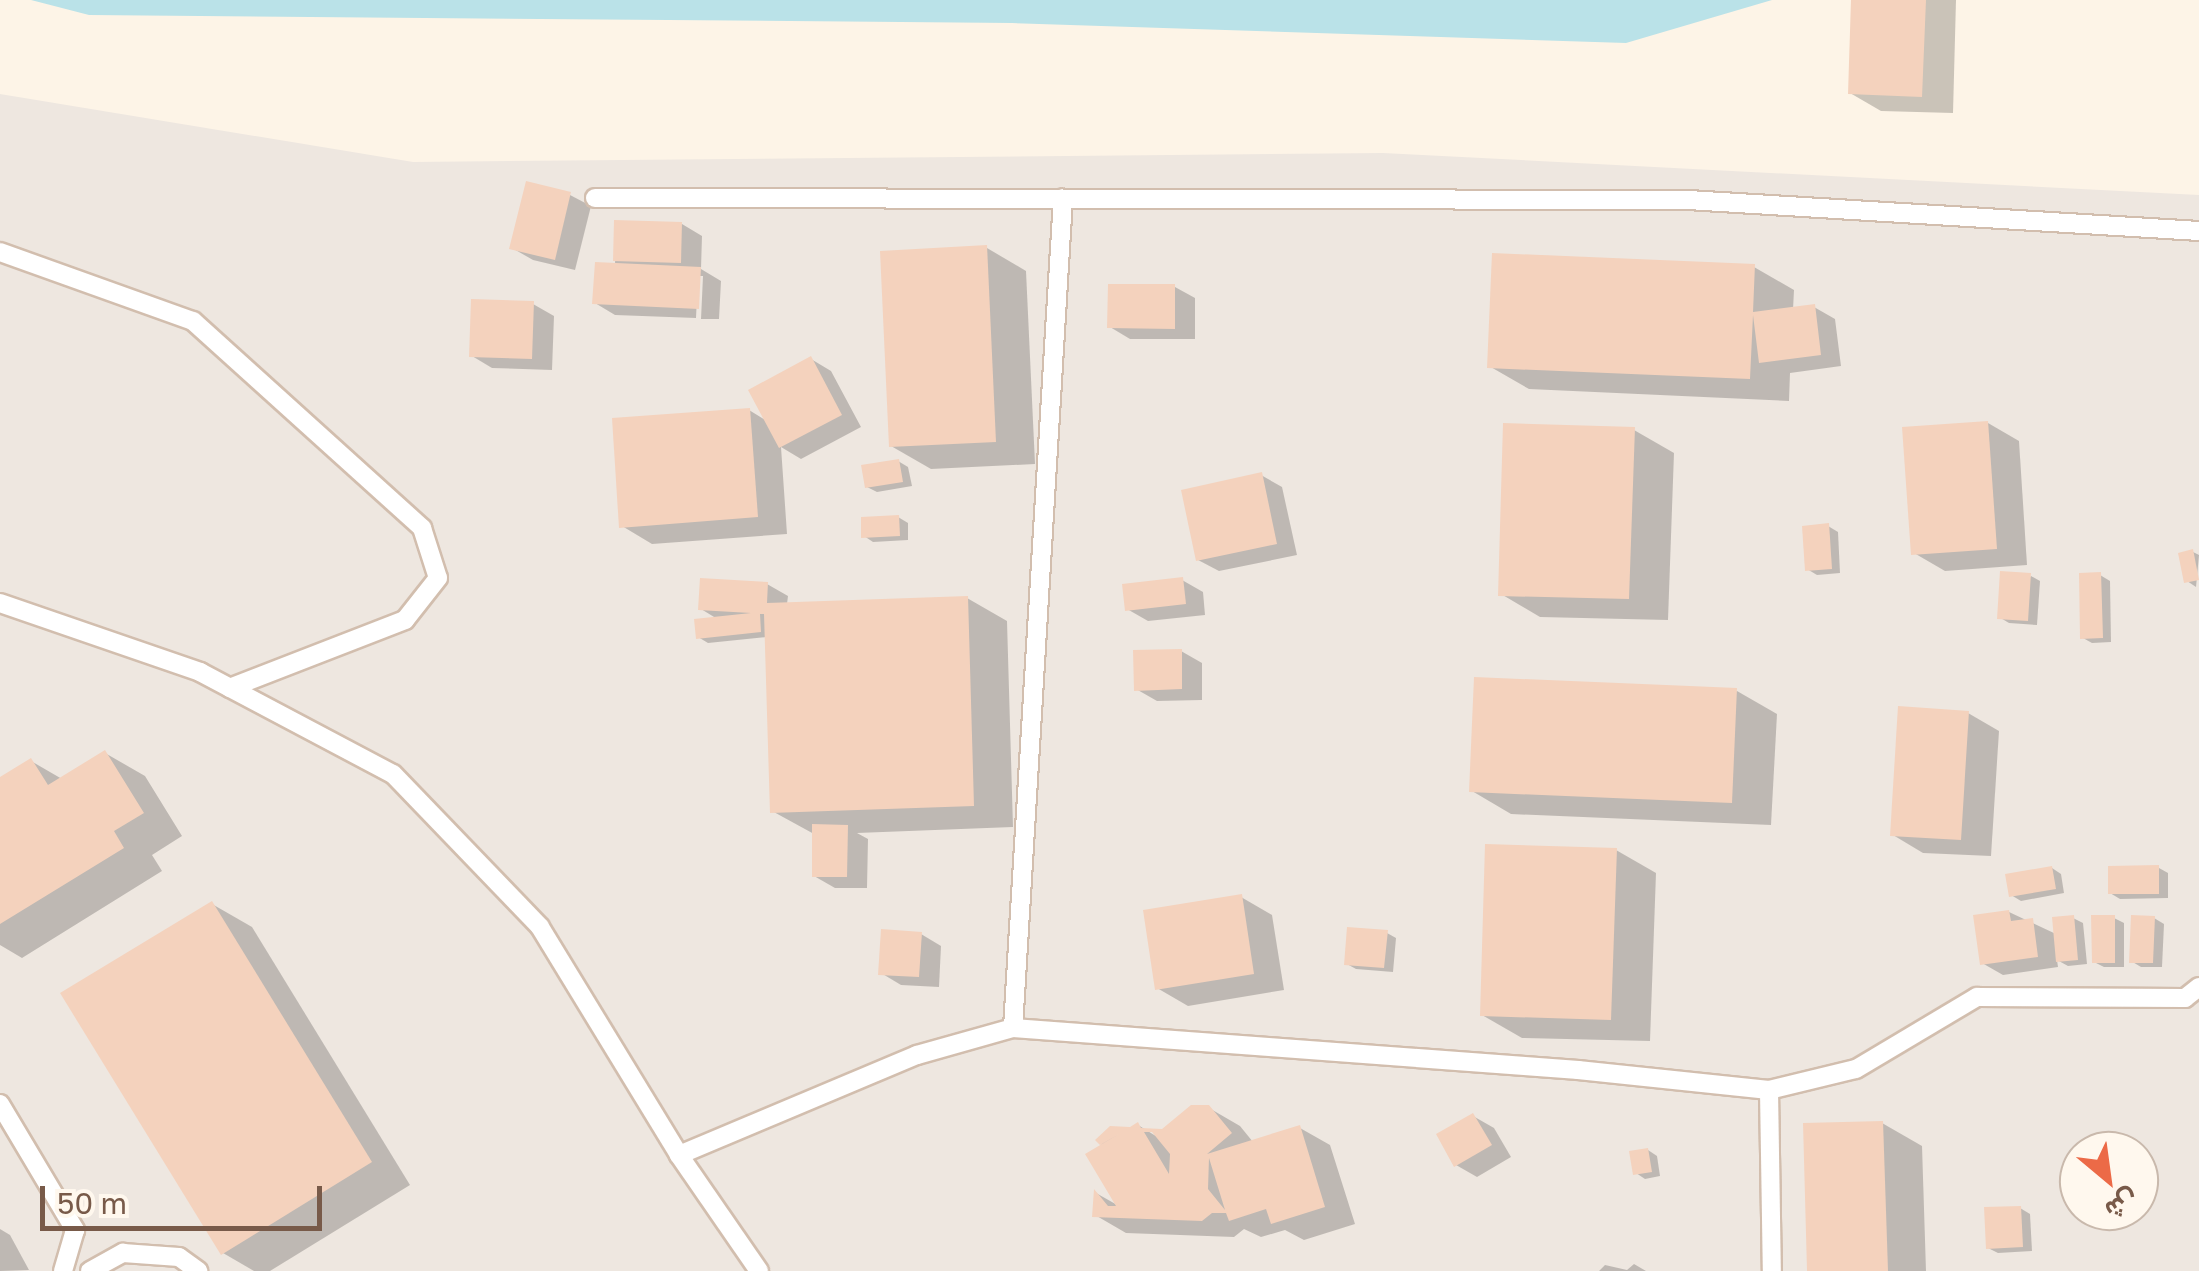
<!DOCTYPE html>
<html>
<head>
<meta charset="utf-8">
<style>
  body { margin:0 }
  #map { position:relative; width:2199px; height:1271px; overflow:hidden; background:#fdf4e7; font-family:"Golos Text",Vazirmatn,sans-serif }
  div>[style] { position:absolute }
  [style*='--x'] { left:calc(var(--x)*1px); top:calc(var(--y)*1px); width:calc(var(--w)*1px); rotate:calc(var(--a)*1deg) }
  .industrial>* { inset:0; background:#eee7e0 }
  .water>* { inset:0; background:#bae2e8 }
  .shadow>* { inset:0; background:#0003 }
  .building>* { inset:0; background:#f4d2bd }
  .roads { filter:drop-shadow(2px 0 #d2beae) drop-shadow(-2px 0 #d2beae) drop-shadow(0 2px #d2beae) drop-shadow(0 -2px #d2beae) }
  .service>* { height:18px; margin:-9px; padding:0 9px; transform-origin:9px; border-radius:9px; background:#fff }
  span { translate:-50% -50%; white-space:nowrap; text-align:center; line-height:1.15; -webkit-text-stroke:8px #fff8ee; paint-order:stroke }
  .north { position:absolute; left:2059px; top:1131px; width:100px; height:100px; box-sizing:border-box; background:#fff8ee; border:2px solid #c9b9ac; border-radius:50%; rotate:151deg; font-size:28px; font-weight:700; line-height:40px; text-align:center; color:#785a49 }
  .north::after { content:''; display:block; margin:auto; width:35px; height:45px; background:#ec6a47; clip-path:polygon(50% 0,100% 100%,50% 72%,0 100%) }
  .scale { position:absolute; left:40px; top:1186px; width:282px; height:45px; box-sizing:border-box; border:5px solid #785a49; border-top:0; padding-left:12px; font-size:30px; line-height:35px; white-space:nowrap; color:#785a49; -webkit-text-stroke:8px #fff8ee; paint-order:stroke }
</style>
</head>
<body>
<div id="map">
  <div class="industrial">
    <div style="clip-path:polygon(evenodd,0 94px,413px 162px,1383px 153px,2199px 195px,2199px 1271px,0 1271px,0 94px,2079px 1151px,2139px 1151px,2139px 1211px,2079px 1211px,2079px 1151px)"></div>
  </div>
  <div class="water">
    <div style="clip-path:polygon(31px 0,1772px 0,1626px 43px,1012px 23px,89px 15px)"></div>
  </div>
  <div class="shadow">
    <div style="clip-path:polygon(1853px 0,1956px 0,1953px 113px,1881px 111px,1850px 93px)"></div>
    <div style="clip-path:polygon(570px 195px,591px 206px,575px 270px,533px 260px,512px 248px)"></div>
    <div style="clip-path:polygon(616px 222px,682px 224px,702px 236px,701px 269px,721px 281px,719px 319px,701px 319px,703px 276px,698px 276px,696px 318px,615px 315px,595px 303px,615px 265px)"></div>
    <div style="clip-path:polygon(987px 248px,1026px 271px,1035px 464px,931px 469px,891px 446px)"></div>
    <div style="clip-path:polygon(1754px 267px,1794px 290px,1793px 310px,1814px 307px,1835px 319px,1841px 366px,1790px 373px,1789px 401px,1529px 389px,1489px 366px)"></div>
    <div style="clip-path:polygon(1175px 287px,1195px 298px,1195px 339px,1130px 339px,1110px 327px)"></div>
    <div style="clip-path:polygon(533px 304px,554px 316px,552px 370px,492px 368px,472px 356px)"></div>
    <div style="clip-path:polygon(811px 359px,831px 371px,861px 427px,801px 459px,781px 447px,787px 534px,652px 544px,622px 526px,749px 410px,767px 421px)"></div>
    <div style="clip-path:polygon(1988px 423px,2019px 441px,2027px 565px,1945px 571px,1914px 553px)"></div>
    <div style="clip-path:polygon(1634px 430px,1674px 453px,1668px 620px,1540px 617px,1501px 594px)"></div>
    <div style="clip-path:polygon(898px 461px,908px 467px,912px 486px,877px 492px,867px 487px)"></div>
    <div style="clip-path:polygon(1261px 475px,1282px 487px,1297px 555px,1219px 571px,1198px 560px)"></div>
    <div style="clip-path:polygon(898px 517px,908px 523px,908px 540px,873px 542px,864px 536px)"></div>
    <div style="clip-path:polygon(1828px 526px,1838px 532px,1840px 573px,1817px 575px,1807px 569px)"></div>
    <div style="clip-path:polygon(2193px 552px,2199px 555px,2196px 587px,2187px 581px)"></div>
    <div style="clip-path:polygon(2100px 575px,2110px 581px,2111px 642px,2092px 643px,2083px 638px)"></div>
    <div style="clip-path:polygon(2031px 576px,2040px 581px,2037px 625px,2009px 623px,1999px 617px)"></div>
    <div style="clip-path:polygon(1182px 580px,1203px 592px,1205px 615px,1148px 621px,1127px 609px)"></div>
    <div style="clip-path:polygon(767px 584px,788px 596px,787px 604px,967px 598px,1007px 621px,1013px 827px,857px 833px,868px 839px,867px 888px,835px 888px,814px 876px,814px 834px,772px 811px,767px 637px,708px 643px,698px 637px,719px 620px,701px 609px)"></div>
    <div style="clip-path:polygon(1181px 651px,1202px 663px,1202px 700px,1157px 701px,1136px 689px)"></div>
    <div style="clip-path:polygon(1737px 691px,1777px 714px,1771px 825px,1511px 814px,1472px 791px)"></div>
    <div style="clip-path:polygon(1968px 713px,1999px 731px,1991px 856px,1923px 853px,1893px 835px)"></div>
    <div style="clip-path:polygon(105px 753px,145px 776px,182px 836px,152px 855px,162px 871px,22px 958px,0 945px,0 780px,31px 761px,62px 779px)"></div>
    <div style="clip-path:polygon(1616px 850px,1656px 873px,1650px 1041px,1522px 1038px,1482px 1015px)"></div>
    <div style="clip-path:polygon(2052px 868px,2061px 874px,2064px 893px,2021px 901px,2011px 895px)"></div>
    <div style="clip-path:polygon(2159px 868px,2168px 873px,2168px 898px,2120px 899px,2110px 893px)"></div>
    <div style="clip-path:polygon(1241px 897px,1272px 915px,1284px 990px,1188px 1006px,1157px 988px)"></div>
    <div style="clip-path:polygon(212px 904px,252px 927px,410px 1185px,270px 1271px,254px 1271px,223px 1253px)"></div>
    <div style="clip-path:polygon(2009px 912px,2056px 934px,2073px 918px,2083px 923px,2087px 964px,2068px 966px,2057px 960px,2058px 967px,2003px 975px,1982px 963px)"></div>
    <div style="clip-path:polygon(2114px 918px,2124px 923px,2124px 967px,2104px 967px,2094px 962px)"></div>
    <div style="clip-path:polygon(2154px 918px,2164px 924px,2162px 967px,2141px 967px,2131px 961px)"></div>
    <div style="clip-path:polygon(1387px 933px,1396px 938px,1393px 972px,1356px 969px,1347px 964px)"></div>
    <div style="clip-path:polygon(921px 934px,941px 946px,939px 987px,901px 985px,881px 973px)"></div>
    <div style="clip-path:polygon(1209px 1108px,1240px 1126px,1253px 1142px,1300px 1128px,1330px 1145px,1355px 1224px,1304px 1240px,1285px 1230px,1261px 1237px,1244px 1229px,1234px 1237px,1126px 1233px,1095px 1215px,1096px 1193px,1119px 1206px,1101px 1143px,1138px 1125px,1159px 1138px)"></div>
    <div style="clip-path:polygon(1473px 1116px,1494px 1128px,1511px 1157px,1477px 1177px,1456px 1165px)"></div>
    <div style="clip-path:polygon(1882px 1123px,1922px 1146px,1926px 1271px,1810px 1271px)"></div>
    <div style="clip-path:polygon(1648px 1150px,1657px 1156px,1660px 1176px,1645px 1179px,1636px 1173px)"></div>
    <div style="clip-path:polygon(2020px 1208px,2030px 1214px,2032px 1251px,1998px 1253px,1988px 1248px)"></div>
    <div style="clip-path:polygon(0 1229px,10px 1235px,29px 1270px,0 1271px)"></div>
    <div style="clip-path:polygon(1634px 1264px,1646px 1271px,1599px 1271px,1605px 1265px,1627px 1270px)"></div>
  </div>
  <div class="building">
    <div style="clip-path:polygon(1851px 0,1926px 0,1922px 97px,1848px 94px)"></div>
    <div style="clip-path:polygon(526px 181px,571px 192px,555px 260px,509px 249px)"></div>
    <div style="clip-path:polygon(614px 220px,682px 222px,681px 263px,613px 261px)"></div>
    <div style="clip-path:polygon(987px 245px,996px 442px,889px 447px,880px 251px)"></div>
    <div style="clip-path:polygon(1492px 253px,1755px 264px,1753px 312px,1815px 304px,1821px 355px,1759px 363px,1753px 315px,1750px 379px,1487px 368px)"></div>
    <div style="clip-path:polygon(595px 262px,701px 267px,699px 309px,592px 304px)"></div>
    <div style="clip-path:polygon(1108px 284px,1175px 284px,1175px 329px,1107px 328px)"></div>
    <div style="clip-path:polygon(471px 299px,534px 301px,532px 359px,469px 357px)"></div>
    <div style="clip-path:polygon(811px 356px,842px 415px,779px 448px,748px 390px)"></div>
    <div style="clip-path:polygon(750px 408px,758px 517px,619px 528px,612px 418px)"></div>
    <div style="clip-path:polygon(1988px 421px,1997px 549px,1911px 555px,1902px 427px)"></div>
    <div style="clip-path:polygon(1503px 423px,1635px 427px,1629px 599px,1498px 596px)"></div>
    <div style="clip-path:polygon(899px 459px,903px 482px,865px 488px,861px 465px)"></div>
    <div style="clip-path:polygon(1262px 472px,1277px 544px,1196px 561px,1181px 490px)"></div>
    <div style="clip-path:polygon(899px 515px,900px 536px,861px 538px,861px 517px)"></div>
    <div style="clip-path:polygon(1829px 523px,1832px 569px,1805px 571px,1802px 526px)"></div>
    <div style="clip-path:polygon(2193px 549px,2199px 580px,2184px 583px,2178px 553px)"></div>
    <div style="clip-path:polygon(2000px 571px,2031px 573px,2028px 621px,1997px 619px)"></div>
    <div style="clip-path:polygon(2101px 572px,2103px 638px,2080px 639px,2079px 573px)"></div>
    <div style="clip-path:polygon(1183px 577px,1186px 604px,1125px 611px,1122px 584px)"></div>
    <div style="clip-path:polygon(700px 578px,768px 582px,767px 603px,968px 596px,974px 806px,770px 813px,764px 614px,760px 614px,761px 632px,696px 639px,694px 619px,751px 613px,698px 610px)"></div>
    <div style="clip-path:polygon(1182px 649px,1182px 689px,1134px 691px,1133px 650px)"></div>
    <div style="clip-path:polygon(1474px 677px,1737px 688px,1732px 803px,1469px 792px)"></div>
    <div style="clip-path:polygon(1898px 706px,1969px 711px,1961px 840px,1890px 836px)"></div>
    <div style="clip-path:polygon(105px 750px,144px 813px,114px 831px,124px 848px,0 924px,0 777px,31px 758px,48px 785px)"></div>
    <div style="clip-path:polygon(812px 824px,848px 825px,847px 877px,812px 877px)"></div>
    <div style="clip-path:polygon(1485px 844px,1617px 848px,1611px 1020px,1480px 1016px)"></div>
    <div style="clip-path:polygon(2159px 865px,2159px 894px,2108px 894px,2108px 866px)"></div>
    <div style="clip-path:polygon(2052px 866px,2056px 889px,2009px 897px,2005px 874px)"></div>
    <div style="clip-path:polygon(1242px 894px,1254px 974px,1155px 990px,1143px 910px)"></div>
    <div style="clip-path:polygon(212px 901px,372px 1162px,221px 1255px,60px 993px)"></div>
    <div style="clip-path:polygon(2009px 910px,2011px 921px,2033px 918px,2038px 957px,1980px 965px,1973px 915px)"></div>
    <div style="clip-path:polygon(2074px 915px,2078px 960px,2056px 962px,2052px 917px)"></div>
    <div style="clip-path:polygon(2091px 915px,2115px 915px,2115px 963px,2092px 963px)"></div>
    <div style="clip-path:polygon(2131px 915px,2155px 916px,2153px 963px,2129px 963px)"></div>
    <div style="clip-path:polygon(1347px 927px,1388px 930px,1384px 968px,1344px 965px)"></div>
    <div style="clip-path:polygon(881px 929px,922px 932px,919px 977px,878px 975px)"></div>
    <div style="clip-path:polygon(evenodd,1191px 1105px,1209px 1105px,1232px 1133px,1207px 1154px,1300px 1125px,1325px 1207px,1271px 1224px,1266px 1209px,1229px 1221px,1226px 1213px,1212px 1213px,1202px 1221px,1092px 1217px,1094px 1189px,1108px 1206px,1116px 1206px,1085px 1154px,1124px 1131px,1100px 1145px,1095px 1140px,1110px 1126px,1130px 1127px,1138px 1122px,1141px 1128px,1162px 1129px,1191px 1105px,1144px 1132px,1152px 1132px,1170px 1154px,1169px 1174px,1144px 1132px,1191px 1105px,1209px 1158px,1225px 1210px,1208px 1189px,1209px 1158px)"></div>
    <div style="clip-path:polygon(1473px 1113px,1492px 1145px,1454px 1167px,1436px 1134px)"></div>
    <div style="clip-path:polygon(1883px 1121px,1888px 1271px,1807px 1271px,1803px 1123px)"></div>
    <div style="clip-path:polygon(1648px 1148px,1652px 1172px,1633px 1175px,1629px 1151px)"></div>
    <div style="clip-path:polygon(2021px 1206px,2023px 1247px,1986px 1249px,1984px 1207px)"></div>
  </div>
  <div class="roads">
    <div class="service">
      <div style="--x:595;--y:198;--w:1093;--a:0.1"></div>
      <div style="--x:1688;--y:200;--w:512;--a:3.47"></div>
      <div style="--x:0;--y:252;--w:205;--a:19.7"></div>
      <div style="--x:193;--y:321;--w:309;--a:42.1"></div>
      <div style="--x:422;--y:528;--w:52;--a:72.3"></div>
      <div style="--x:438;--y:578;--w:53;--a:128.2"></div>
      <div style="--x:405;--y:620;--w:188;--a:158.8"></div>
      <div style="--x:0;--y:603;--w:212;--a:19"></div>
      <div style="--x:200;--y:672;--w:218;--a:27.9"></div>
      <div style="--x:393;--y:774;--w:212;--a:46.1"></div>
      <div style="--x:540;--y:927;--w:267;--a:58.6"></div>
      <div style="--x:679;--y:1155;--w:141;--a:55.4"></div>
      <div style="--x:1013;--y:1028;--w:831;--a:-86.55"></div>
      <div style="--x:1769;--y:1090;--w:181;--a:89.1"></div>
      <div style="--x:0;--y:1104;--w:147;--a:59.2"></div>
      <div style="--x:75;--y:1230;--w:43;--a:106.3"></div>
      <div style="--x:679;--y:1155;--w:258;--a:-22.8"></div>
      <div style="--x:917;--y:1055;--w:100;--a:-15.7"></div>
      <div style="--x:1013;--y:1028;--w:567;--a:4.25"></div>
      <div style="--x:1578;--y:1070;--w:192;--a:6"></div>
      <div style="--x:1769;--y:1090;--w:89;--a:-13.6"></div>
      <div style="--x:1856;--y:1069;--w:141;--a:-30.8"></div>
      <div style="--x:1977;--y:997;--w:208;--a:0.3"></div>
      <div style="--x:2185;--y:998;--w:18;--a:-38"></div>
      <div style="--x:90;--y:1271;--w:38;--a:-29"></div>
      <div style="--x:123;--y:1253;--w:56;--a:4.1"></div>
      <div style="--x:179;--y:1257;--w:24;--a:36"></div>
    </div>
  </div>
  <div class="north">ش</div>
  <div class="scale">50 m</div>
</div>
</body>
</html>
